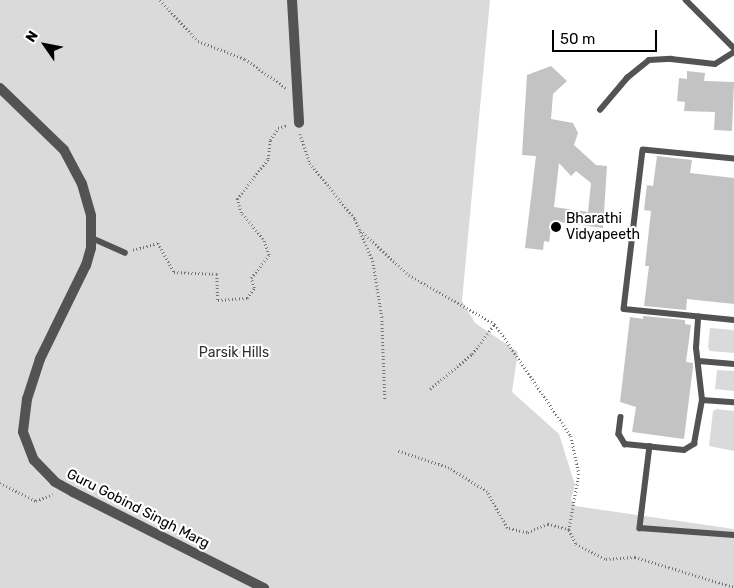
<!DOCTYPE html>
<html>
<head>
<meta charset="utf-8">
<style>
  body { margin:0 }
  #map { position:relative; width:734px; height:588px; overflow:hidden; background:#fff; font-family:Rubik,sans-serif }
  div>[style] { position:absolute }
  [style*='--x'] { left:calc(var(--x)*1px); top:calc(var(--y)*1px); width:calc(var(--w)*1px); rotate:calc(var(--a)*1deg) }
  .green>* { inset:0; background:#dadada }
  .building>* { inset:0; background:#c3c3c3 }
  .path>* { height:2.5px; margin-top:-1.25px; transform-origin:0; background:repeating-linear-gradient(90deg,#757575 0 1px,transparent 0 3.5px) }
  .service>* { height:5.5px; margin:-2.75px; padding:0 2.75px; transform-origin:2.75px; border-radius:2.75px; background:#535353 }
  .minor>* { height:10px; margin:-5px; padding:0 5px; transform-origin:5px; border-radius:5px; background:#535353 }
  .tertiary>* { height:10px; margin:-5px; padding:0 5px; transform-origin:5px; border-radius:5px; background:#535353 }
  .dots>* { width:14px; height:14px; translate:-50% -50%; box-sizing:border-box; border:2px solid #fff; border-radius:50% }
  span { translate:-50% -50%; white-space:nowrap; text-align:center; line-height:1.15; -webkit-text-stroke:4.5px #fff; paint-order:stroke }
  .poi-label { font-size:14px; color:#000 }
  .left { translate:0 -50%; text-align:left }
  .park-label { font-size:14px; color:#313131 }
  .street-label { font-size:14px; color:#000 }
  .north { position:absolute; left:20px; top:20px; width:50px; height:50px; -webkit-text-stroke:4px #fff; paint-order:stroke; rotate:303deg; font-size:14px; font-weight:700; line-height:20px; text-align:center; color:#000 }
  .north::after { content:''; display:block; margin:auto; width:18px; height:22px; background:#000; clip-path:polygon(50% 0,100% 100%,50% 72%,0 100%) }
  .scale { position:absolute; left:552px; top:30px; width:105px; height:22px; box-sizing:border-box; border:2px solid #000; border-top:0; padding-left:6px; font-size:15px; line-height:18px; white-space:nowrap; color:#000; -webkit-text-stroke:4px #fff; paint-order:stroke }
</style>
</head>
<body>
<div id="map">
  <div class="green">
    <div style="clip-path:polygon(0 0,490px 0,462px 301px,475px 323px,518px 352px,512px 392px,559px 434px,575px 485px,571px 499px,575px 506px,734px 529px,734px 588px,0 588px)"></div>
    <div style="clip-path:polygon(710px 328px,734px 330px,734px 353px,710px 351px,708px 347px)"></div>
    <div style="clip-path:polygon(717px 370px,734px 371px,734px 391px,715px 389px)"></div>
    <div style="clip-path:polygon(717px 409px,734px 411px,734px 451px,709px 446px,713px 411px)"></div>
  </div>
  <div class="building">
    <div style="clip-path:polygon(evenodd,551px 66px,567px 81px,553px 94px,551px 119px,573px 123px,578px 133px,574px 145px,596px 165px,607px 166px,603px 228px,552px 221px,549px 242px,544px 241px,543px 250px,525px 248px,536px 156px,522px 155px,527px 75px,551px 66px,559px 163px,571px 176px,576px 171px,591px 183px,588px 212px,554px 207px,559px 163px)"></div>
    <div style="clip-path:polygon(687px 71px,705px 73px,704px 81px,734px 82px,732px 131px,714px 130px,715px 112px,684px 111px,685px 102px,677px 101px,679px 78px,687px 79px)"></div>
    <div style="clip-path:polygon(657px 156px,692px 160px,690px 173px,734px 178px,734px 304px,687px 299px,686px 310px,644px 306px,649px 266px,645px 266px,651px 211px,644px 210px,647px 185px,653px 186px)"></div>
    <div style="clip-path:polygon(643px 316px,685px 320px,685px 324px,691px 325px,686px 362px,693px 363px,693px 367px,684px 439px,632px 432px,636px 407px,620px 402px,630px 317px,643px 319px)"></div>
  </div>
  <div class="path">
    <div style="--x:160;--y:0;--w:56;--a:47.2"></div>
    <div style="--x:198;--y:41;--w:50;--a:21"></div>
    <div style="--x:245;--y:59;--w:50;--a:35.3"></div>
    <div style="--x:300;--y:134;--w:31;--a:71"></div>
    <div style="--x:310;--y:163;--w:72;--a:51.2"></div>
    <div style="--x:355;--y:219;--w:46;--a:66.8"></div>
    <div style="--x:373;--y:261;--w:57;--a:80.9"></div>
    <div style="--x:382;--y:317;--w:83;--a:87.9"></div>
    <div style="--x:360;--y:230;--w:67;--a:42.6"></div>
    <div style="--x:409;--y:275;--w:99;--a:29.7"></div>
    <div style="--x:495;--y:324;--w:135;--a:55.8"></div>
    <div style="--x:571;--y:436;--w:39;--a:78"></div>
    <div style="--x:579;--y:474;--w:57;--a:100.1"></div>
    <div style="--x:569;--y:530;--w:22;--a:-164"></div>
    <div style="--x:548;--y:524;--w:23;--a:157"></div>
    <div style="--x:527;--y:533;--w:21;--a:-166"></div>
    <div style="--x:507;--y:528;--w:41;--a:-119.1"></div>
    <div style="--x:487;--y:492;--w:45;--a:-147.7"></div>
    <div style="--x:449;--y:468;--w:54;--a:-161.6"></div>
    <div style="--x:133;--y:250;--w:26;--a:-16"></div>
    <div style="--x:158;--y:243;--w:33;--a:61"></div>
    <div style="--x:174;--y:272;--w:43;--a:2.7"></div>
    <div style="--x:217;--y:274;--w:26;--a:88"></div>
    <div style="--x:218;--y:300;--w:29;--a:-4"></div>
    <div style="--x:247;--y:298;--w:12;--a:-55"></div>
    <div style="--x:254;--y:288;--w:10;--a:-107"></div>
    <div style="--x:251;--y:278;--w:29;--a:-52"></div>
    <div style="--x:269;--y:255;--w:17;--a:-111"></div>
    <div style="--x:263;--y:239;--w:34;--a:-130"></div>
    <div style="--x:241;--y:213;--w:15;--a:-106"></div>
    <div style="--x:237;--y:199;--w:51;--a:-52.2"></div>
    <div style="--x:268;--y:159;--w:19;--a:-84"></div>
    <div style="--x:270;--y:140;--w:14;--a:-56"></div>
    <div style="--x:278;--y:128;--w:10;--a:-17"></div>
    <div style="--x:430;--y:389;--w:55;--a:-39.8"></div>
    <div style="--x:472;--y:354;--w:38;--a:-53"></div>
    <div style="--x:0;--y:483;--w:40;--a:26.6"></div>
    <div style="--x:36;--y:501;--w:18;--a:-22"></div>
    <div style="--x:569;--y:530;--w:16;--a:63"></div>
    <div style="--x:576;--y:544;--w:34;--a:27"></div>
    <div style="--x:606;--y:559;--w:29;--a:-4"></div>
    <div style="--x:635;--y:557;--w:103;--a:16.9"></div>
  </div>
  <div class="service">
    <div style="--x:686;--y:0;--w:68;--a:45"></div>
    <div style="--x:600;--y:110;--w:42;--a:-49.8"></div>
    <div style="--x:627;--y:78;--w:28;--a:-39"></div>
    <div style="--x:649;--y:60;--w:22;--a:-3"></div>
    <div style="--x:671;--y:59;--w:44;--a:6.5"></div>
    <div style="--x:715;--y:64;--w:22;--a:-32"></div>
    <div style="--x:734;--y:159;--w:91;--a:-174.4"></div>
    <div style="--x:643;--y:150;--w:160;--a:96.8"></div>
    <div style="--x:624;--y:309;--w:111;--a:5.7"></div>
    <div style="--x:92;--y:238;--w:36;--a:24"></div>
    <div style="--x:699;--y:361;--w:35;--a:5"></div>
    <div style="--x:702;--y:400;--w:32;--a:4"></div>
    <div style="--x:621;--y:417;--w:17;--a:97"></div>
    <div style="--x:619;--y:434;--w:12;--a:59"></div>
    <div style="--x:625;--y:444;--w:59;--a:5.8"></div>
    <div style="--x:684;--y:450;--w:12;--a:-31"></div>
    <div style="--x:694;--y:444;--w:45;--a:-79.7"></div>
    <div style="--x:702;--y:400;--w:52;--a:-96.6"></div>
    <div style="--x:696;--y:348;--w:31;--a:-86"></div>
    <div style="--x:650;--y:446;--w:83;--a:97"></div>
    <div style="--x:640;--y:528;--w:94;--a:4.3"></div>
  </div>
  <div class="minor">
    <div style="--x:292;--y:0;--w:123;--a:86.7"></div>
  </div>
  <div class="tertiary">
    <div style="--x:0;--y:88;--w:89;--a:44.1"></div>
    <div style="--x:64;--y:150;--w:38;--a:62"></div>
    <div style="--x:82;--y:184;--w:33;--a:74"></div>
    <div style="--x:91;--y:216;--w:32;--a:90"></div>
    <div style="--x:91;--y:248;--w:18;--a:106"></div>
    <div style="--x:86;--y:265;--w:105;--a:116.1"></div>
    <div style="--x:40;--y:359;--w:42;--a:108"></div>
    <div style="--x:27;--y:399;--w:33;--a:97"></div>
    <div style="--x:23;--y:432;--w:30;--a:69"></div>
    <div style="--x:34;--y:460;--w:30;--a:46"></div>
    <div style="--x:55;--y:482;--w:21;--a:29"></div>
    <div style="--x:73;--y:492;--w:214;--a:26.7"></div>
  </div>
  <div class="dots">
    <div style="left:556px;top:227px;background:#000"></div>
  </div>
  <div class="poi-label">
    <span class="left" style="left:566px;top:227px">Bharathi<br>Vidyapeeth</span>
  </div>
  <div class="park-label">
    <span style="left:234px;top:353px">Parsik Hills</span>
  </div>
  <div class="street-label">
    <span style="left:138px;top:509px;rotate:27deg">Guru Gobind Singh Marg</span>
  </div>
  <div class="north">N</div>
  <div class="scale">50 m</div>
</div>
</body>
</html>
